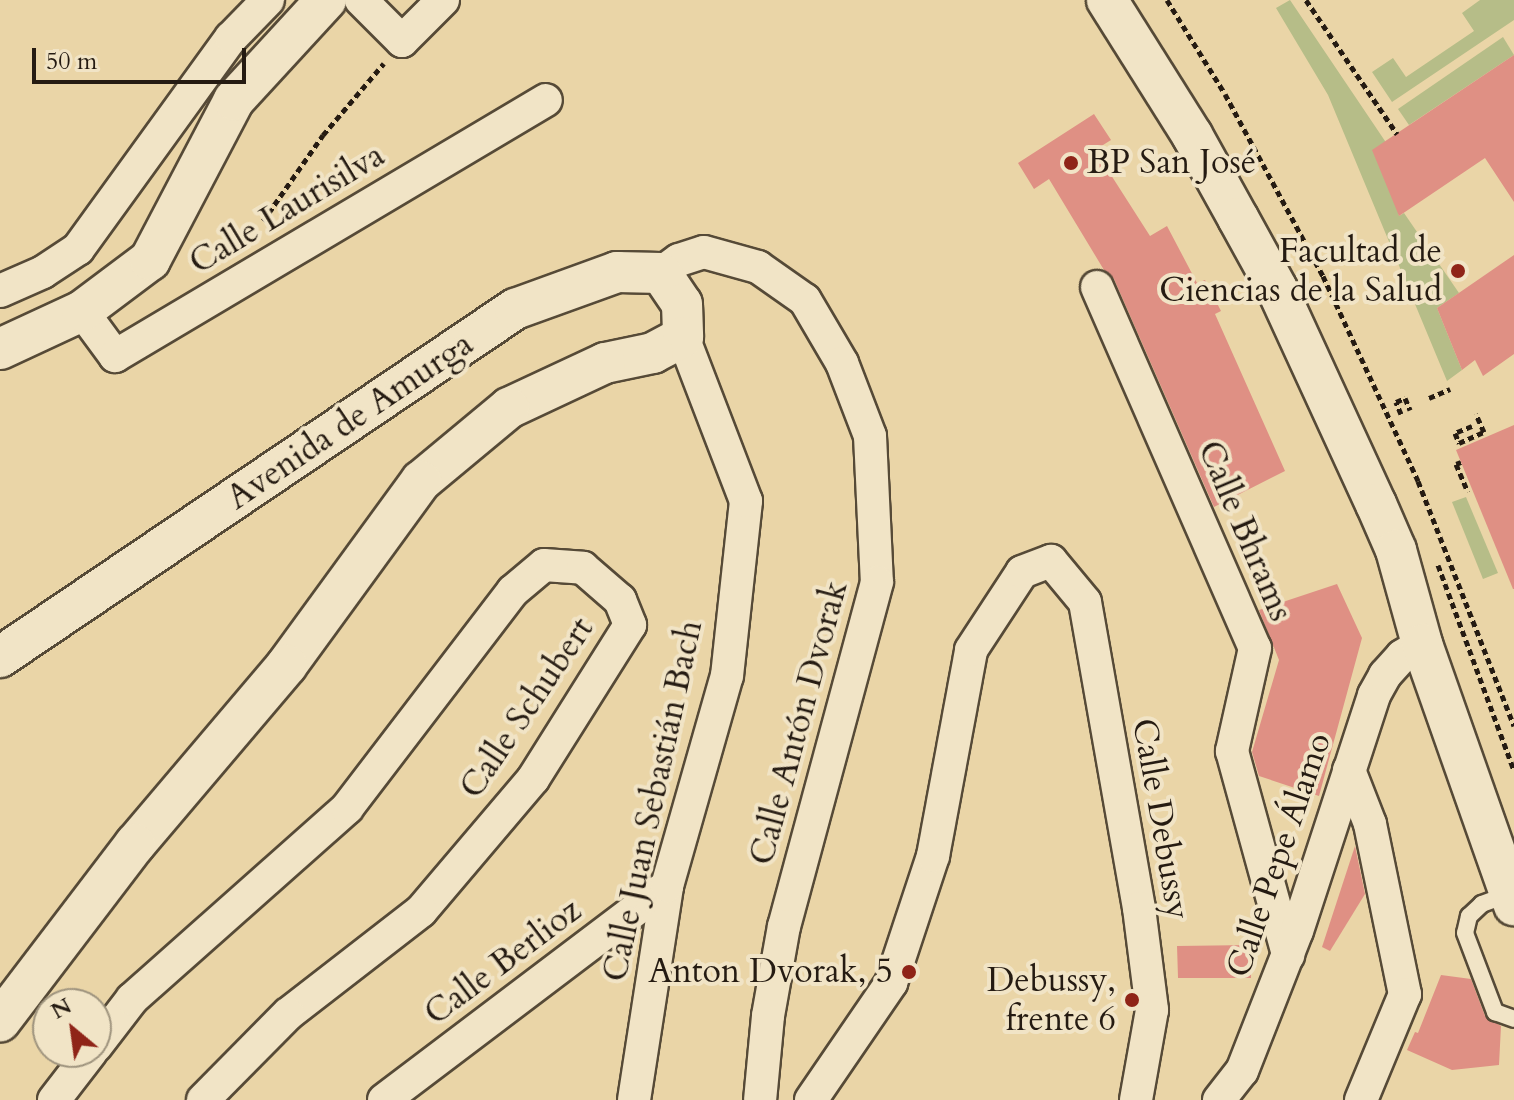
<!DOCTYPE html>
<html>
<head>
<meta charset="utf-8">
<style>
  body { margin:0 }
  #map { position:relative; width:1514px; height:1100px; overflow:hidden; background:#ead5a7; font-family:Cardo,serif }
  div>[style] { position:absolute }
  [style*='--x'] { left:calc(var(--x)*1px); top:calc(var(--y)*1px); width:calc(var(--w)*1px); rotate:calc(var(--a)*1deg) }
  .green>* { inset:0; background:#b6bd88 }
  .building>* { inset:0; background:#df9084 }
  .path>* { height:5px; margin-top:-2.5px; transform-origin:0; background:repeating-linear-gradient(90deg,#251b12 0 6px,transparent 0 10px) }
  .roads { filter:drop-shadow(2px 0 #564a37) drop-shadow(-2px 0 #564a37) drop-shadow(0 2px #564a37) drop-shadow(0 -2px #564a37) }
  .service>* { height:16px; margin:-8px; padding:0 8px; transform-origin:8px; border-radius:8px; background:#f1e4c6 }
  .minor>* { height:32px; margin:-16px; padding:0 16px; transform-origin:16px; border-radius:16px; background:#f1e4c6 }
  .tertiary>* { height:40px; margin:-20px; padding:0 20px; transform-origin:20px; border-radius:20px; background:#f1e4c6 }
  .dots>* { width:22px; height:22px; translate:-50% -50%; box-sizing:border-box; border:4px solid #f1e4c6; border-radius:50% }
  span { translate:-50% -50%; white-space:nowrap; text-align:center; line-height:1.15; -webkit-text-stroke:8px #f1e4c6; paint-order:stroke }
  .poi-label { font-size:34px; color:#251b12 }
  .left { translate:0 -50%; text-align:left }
  .right { translate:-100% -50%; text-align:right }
  .street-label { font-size:34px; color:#251b12 }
  .north { position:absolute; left:32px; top:988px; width:80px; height:80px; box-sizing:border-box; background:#f1e4c6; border:2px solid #9f947e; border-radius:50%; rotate:331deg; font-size:22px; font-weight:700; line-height:32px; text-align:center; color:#251b12 }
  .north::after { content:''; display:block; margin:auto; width:28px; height:36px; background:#8f2418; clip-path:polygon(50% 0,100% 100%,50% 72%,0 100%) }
  .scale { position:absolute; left:32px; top:48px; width:214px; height:36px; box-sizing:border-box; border:4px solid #251b12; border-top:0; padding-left:10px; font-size:24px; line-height:28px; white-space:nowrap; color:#251b12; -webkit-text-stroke:6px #f1e4c6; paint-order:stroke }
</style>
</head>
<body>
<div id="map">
  <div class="green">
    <div style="clip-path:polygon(1290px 0,1385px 141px,1399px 216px,1404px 213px,1459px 293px,1437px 308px,1462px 370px,1447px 381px,1328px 95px,1276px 8px)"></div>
    <div style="clip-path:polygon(1480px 0,1514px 0,1514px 20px,1392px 102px,1372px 72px,1393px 58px,1406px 77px,1474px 31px,1462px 13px)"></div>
    <div style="clip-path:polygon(1503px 37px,1514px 55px,1409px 125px,1398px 109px)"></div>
    <div style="clip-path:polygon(1466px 497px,1498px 573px,1483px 579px,1452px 502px)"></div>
  </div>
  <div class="building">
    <div style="clip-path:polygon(1514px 55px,1514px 202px,1485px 158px,1399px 216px,1372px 150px)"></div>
    <div style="clip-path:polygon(1094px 114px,1111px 140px,1095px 150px,1150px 236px,1167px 226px,1197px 283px,1205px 280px,1221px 311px,1215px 314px,1285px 471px,1214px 507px,1114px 279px,1104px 270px,1049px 179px,1034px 189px,1018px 163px)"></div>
    <div style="clip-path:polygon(1514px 255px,1514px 354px,1483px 376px,1475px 360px,1462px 370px,1437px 308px)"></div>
    <div style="clip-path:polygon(1514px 425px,1514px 589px,1513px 589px,1456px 450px)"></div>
    <div style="clip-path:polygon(1337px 584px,1362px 638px,1319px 796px,1259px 776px,1252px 752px,1279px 660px,1259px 610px)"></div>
    <div style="clip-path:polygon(1355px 846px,1365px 894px,1330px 951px,1322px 947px)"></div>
    <div style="clip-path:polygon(1251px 945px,1251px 978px,1178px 978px,1177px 946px)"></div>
    <div style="clip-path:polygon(1441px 975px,1471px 979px,1485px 1016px,1501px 1026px,1499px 1065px,1452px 1070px,1407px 1050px,1415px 1032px,1418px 1033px)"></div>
  </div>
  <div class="path">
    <div style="--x:1167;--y:0;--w:110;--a:58.3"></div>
    <div style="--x:1225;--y:94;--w:207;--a:61.7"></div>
    <div style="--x:1323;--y:276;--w:226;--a:65.1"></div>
    <div style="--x:1418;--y:481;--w:263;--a:68.6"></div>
    <div style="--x:1306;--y:0;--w:162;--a:55.8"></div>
    <div style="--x:263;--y:221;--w:105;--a:-55.1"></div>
    <div style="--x:323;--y:135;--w:94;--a:-49.7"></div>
    <div style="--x:1429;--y:398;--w:23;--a:-23"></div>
    <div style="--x:1401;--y:414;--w:13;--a:-113"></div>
    <div style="--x:1396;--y:402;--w:10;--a:-24"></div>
    <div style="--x:1405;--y:398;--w:13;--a:67"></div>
    <div style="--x:1472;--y:426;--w:18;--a:158"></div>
    <div style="--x:1455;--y:433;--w:11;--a:68"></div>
    <div style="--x:1459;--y:443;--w:27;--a:-24"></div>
    <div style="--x:1484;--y:432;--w:20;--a:-114"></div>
    <div style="--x:1461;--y:462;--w:5;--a:158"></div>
    <div style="--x:1456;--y:464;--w:30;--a:67"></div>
    <div style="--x:1438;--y:565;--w:219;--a:69.7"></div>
  </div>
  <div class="roads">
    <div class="service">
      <div style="--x:1509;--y:894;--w:29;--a:160"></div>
      <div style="--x:1482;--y:904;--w:18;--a:137"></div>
      <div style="--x:1469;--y:916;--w:17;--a:103"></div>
      <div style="--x:1465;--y:933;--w:85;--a:69.2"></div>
      <div style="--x:1495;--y:1012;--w:20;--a:20"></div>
    </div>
    <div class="minor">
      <div style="--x:361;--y:0;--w:58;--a:45"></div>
      <div style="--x:402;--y:41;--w:58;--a:-45"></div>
      <div style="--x:661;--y:273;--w:22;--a:-36"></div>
      <div style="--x:679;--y:260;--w:26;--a:-18"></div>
      <div style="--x:704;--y:252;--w:56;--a:15.5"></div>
      <div style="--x:758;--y:267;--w:57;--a:35.1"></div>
      <div style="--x:805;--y:300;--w:73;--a:59.6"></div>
      <div style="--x:842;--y:363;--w:78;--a:69"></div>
      <div style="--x:870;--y:436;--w:146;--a:87.3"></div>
      <div style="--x:877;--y:582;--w:356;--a:105.1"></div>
      <div style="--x:784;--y:926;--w:91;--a:100.1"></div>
      <div style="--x:768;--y:1016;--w:84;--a:95.4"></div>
      <div style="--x:1097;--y:287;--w:394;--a:66.4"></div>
      <div style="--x:1255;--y:648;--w:106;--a:102.6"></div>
      <div style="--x:1232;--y:751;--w:212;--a:74.6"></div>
      <div style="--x:0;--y:291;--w:47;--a:-23.8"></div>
      <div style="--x:43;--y:272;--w:42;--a:-33.3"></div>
      <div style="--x:78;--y:249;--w:261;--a:-54.1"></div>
      <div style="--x:231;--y:38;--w:53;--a:-45.8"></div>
      <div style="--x:82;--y:311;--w:56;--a:53.7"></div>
      <div style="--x:115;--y:356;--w:501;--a:-30.71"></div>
      <div style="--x:1349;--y:770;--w:58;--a:68.7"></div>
      <div style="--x:1370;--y:824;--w:174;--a:78.4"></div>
      <div style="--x:1405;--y:994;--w:115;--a:112.5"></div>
      <div style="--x:96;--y:1046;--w:59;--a:-52.5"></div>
      <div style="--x:132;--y:999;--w:288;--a:-41.6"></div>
      <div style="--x:347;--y:808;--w:273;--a:-52.6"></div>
      <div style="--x:513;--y:591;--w:40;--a:-40"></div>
      <div style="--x:544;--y:565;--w:39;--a:4"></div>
      <div style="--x:583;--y:568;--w:49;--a:40.9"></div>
      <div style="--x:620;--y:600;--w:27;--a:68"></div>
      <div style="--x:630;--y:625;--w:182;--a:122.2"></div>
      <div style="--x:533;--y:779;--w:173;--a:130.3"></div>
      <div style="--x:421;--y:911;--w:168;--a:142.2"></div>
      <div style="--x:288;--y:1014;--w:121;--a:134.7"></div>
      <div style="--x:54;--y:1100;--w:61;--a:-52.4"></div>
      <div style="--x:384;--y:1100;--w:355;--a:-37.1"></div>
      <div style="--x:634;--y:1100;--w:217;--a:-81.2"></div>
      <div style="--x:667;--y:886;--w:218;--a:-74.1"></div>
      <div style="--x:727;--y:676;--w:176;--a:-83.8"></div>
      <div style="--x:746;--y:501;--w:176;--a:-111"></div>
      <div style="--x:811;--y:1100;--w:142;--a:-55.6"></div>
      <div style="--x:891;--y:983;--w:134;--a:-71.7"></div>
      <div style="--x:933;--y:856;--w:209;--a:-79.5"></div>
      <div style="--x:971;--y:650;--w:93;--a:-56.8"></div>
      <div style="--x:1022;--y:572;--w:31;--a:-21"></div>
      <div style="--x:1051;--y:561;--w:53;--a:50.3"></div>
      <div style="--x:1085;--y:602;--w:311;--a:80"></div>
      <div style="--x:1139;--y:908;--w:103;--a:82.7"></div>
      <div style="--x:1152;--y:1010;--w:91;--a:100.1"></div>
      <div style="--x:1219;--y:1100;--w:37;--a:-52"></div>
      <div style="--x:1242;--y:1071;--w:150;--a:-68.6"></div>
      <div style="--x:1297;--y:931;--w:248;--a:-71.9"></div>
      <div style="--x:1374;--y:695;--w:23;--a:-61"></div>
      <div style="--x:1385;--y:675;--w:25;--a:-48"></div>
      <div style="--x:1402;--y:656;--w:23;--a:-31"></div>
    </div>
    <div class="tertiary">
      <div style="--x:1107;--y:0;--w:160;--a:57.8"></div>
      <div style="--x:1192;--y:135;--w:95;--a:61"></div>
      <div style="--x:1238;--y:218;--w:81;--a:61.2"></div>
      <div style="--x:1277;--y:289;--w:237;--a:65.3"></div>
      <div style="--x:1376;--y:504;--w:50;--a:66.5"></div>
      <div style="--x:1396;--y:550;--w:98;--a:74.5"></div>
      <div style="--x:1422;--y:644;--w:277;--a:70.6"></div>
      <div style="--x:0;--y:349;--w:90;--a:-24.9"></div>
      <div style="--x:82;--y:311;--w:85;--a:-36.9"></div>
      <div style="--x:150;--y:260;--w:181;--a:-62.3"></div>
      <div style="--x:234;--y:100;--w:136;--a:-47.4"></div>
      <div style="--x:0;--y:657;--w:622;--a:-34.05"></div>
      <div style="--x:515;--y:309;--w:109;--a:-19.9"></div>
      <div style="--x:617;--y:272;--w:44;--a:1.3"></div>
      <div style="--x:661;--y:273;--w:37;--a:56"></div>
      <div style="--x:682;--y:304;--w:33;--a:88"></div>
      <div style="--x:683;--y:337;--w:34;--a:152"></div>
      <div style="--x:653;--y:353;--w:49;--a:168.2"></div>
      <div style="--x:605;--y:363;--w:106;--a:154.9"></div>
      <div style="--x:509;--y:408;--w:114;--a:140.3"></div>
      <div style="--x:421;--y:481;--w:228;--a:126.1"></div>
      <div style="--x:287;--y:665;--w:235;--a:130.3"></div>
      <div style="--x:135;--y:844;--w:223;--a:127.3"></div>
    </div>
  </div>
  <div class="dots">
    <div style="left:1071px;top:163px;background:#8f2418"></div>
    <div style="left:1458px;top:271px;background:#8f2418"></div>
    <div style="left:909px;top:972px;background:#8f2418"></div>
    <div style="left:1132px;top:1000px;background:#8f2418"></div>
  </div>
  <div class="poi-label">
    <span class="left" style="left:1087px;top:163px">BP San José</span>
    <span class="right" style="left:1442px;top:271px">Facultad de<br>Ciencias de la Salud</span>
    <span class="right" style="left:893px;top:972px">Anton Dvorak, 5</span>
    <span class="right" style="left:1116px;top:1000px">Debussy,<br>frente 6</span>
  </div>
  <div class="street-label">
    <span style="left:287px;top:209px;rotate:-31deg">Calle Laurisilva</span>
    <span style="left:350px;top:421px;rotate:-34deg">Avenida de Amurga</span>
    <span style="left:1245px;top:531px;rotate:67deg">Calle Bhrams</span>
    <span style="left:527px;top:708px;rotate:-56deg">Calle Schubert</span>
    <span style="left:799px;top:723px;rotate:-75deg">Calle Antón Dvorak</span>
    <span style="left:653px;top:801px;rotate:-78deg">Calle Juan Sebastián Bach</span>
    <span style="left:1161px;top:819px;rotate:80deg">Calle Debussy</span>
    <span style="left:1279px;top:855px;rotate:-71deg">Calle Pepe Álamo</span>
    <span style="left:503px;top:962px;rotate:-37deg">Calle Berlioz</span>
  </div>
  <div class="north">N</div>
  <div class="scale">50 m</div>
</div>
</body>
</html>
